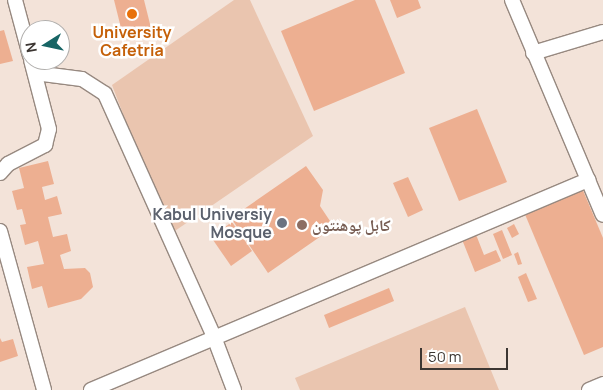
<!DOCTYPE html>
<html>
<head>
<meta charset="utf-8">
<style>
  body { margin:0 }
  #map { position:relative; width:603px; height:390px; overflow:hidden; background:#f3e3d9; font-family:Manrope,"Noto Naskh Arabic",sans-serif }
  div>[style] { position:absolute }
  [style*='--x'] { left:calc(var(--x)*1px); top:calc(var(--y)*1px); width:calc(var(--w)*1px); rotate:calc(var(--a)*1deg) }
  .green>* { inset:0; background:#eac5af }
  .building>* { inset:0; background:#edaf91 }
  .roads { filter:drop-shadow(1px 0 #978980) drop-shadow(-1px 0 #978980) drop-shadow(0 1px #978980) drop-shadow(0 -1px #978980) }
  .minor>* { height:14px; margin:-7px; padding:0 7px; transform-origin:7px; border-radius:7px; background:#fff }
  .dots>* { width:14px; height:14px; translate:-50% -50%; box-sizing:border-box; border:2px solid #fff; border-radius:50% }
  span { translate:-50% -50%; white-space:nowrap; text-align:center; line-height:1.15; -webkit-text-stroke:5px #fff; paint-order:stroke }
  .food-label { font-size:16px; color:#c56008; font-weight:700 }
  .worship-label { font-size:16px; color:#5b616d; font-weight:700 }
  .right { translate:-100% -50%; text-align:right }
  .education-label { font-size:16px; color:#785e54; font-weight:700 }
  .left { translate:0 -50%; text-align:left }
  .north { position:absolute; left:20px; top:20px; width:50px; height:50px; box-sizing:border-box; background:#fff; border:1px solid #b1afad; border-radius:50%; rotate:260deg; font-size:14px; font-weight:700; line-height:20px; text-align:center; color:#3c3632 }
  .north::after { content:''; display:block; margin:auto; width:18px; height:22px; background:#176565; clip-path:polygon(50% 0,100% 100%,50% 72%,0 100%) }
  .scale { position:absolute; left:420px; top:348px; width:88px; height:22px; box-sizing:border-box; border:2px solid #3c3632; border-top:0; padding-left:6px; font-size:15px; line-height:18px; white-space:nowrap; color:#3c3632; -webkit-text-stroke:4px #fff; paint-order:stroke }
</style>
</head>
<body>
<div id="map">
  <div class="green">
    <div style="clip-path:polygon(234px 0,250px 0,313px 136px,169px 235px,112px 85px)"></div>
    <div style="clip-path:polygon(465px 307px,499px 390px,300px 390px,295px 378px)"></div>
  </div>
  <div class="building">
    <div style="clip-path:polygon(114px 0,144px 0,151px 28px,123px 36px)"></div>
    <div style="clip-path:polygon(355px 0,375px 0,405px 73px,314px 111px,281px 31px)"></div>
    <div style="clip-path:polygon(390px 0,418px 0,421px 8px,397px 18px)"></div>
    <div style="clip-path:polygon(4px 30px,13px 61px,0 64px,0 31px)"></div>
    <div style="clip-path:polygon(477px 109px,507px 182px,459px 201px,429px 128px)"></div>
    <div style="clip-path:polygon(48px 161px,54px 184px,42px 187px,45px 200px,57px 196px,62px 214px,48px 217px,53px 237px,67px 234px,71px 251px,60px 255px,64px 269px,85px 268px,90px 273px,93px 287px,81px 299px,48px 308px,42px 286px,32px 289px,27px 267px,44px 264px,38px 241px,25px 245px,20px 225px,26px 224px,22px 209px,17px 210px,12px 191px,24px 188px,19px 168px)"></div>
    <div style="clip-path:polygon(306px 166px,323px 190px,320px 206px,334px 227px,268px 273px,231px 218px)"></div>
    <div style="clip-path:polygon(408px 177px,423px 210px,408px 217px,393px 183px)"></div>
    <div style="clip-path:polygon(582px 188px,603px 238px,603px 347px,584px 355px,524px 212px)"></div>
    <div style="clip-path:polygon(232px 222px,252px 251px,231px 266px,211px 237px)"></div>
    <div style="clip-path:polygon(514px 224px,519px 234px,512px 238px,507px 228px)"></div>
    <div style="clip-path:polygon(502px 230px,512px 255px,503px 259px,493px 234px)"></div>
    <div style="clip-path:polygon(475px 232px,484px 255px,496px 250px,501px 261px,475px 272px,461px 237px)"></div>
    <div style="clip-path:polygon(518px 252px,522px 264px,518px 265px,514px 254px)"></div>
    <div style="clip-path:polygon(526px 273px,537px 299px,528px 302px,518px 277px)"></div>
    <div style="clip-path:polygon(389px 288px,394px 301px,329px 328px,324px 315px)"></div>
    <div style="clip-path:polygon(0 338px,2px 342px,13px 339px,18px 356px,0 362px)"></div>
  </div>
  <div class="roads">
    <div class="minor">
      <div style="--x:15;--y:0;--w:58;--a:75"></div>
      <div style="--x:512;--y:0;--w:233;--a:67.1"></div>
      <div style="--x:533;--y:53;--w:73;--a:-16.7"></div>
      <div style="--x:35;--y:73;--w:47;--a:7.3"></div>
      <div style="--x:82;--y:79;--w:27;--a:33"></div>
      <div style="--x:105;--y:94;--w:266;--a:65.8"></div>
      <div style="--x:214;--y:337;--w:57;--a:69.3"></div>
      <div style="--x:0;--y:173;--w:12;--a:-48"></div>
      <div style="--x:8;--y:164;--w:42;--a:-27.2"></div>
      <div style="--x:45;--y:145;--w:16;--a:-76"></div>
      <div style="--x:49;--y:129;--w:71;--a:-104.6"></div>
      <div style="--x:0;--y:231;--w:165;--a:74.5"></div>
      <div style="--x:91;--y:390;--w:540;--a:-22.91"></div>
      <div style="--x:589;--y:390;--w:15;--a:-23"></div>
    </div>
  </div>
  <div class="dots">
    <div style="left:132px;top:14px;background:#e8710a"></div>
    <div style="left:282px;top:223px;background:#6b7280"></div>
    <div style="left:302px;top:225px;background:#8d6e63"></div>
  </div>
  <div class="food-label">
    <span style="left:132px;top:41px">University<br>Cafetria</span>
  </div>
  <div class="worship-label">
    <span class="right" style="left:272px;top:223px">Kabul Universiy<br>Mosque</span>
  </div>
  <div class="education-label">
    <span class="left" style="left:312px;top:225px">کابل پوهنتون</span>
  </div>
  <div class="north">N</div>
  <div class="scale">50 m</div>
</div>
</body>
</html>
